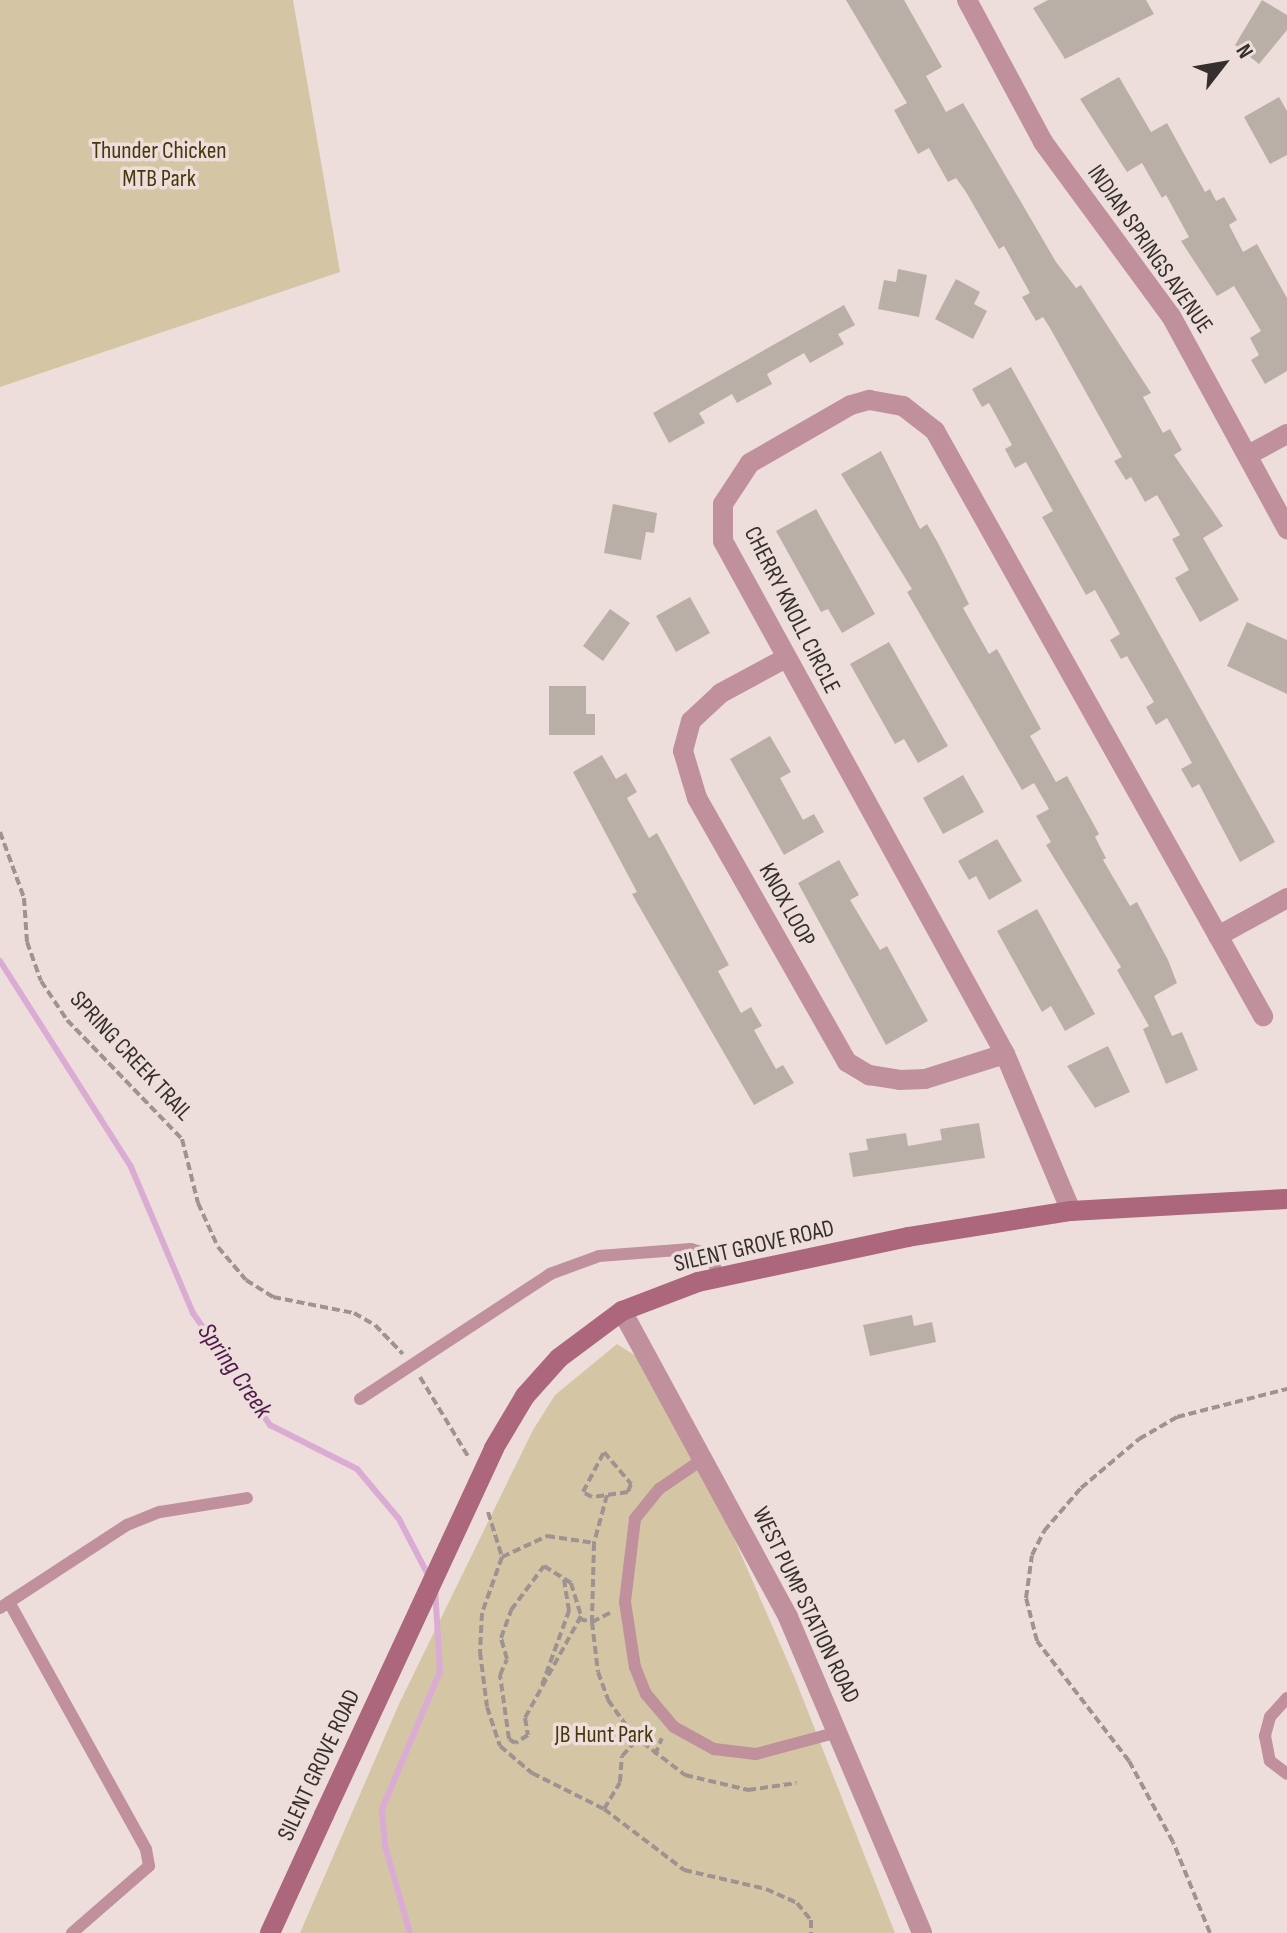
<!DOCTYPE html>
<html>
<head>
<meta charset="utf-8">
<style>
  body { margin:0 }
  #map { position:relative; width:1287px; height:1933px; overflow:hidden; background:#eddedb; font-family:"Sofia Sans Condensed",sans-serif }
  div>[style] { position:absolute }
  [style*='--x'] { left:calc(var(--x)*1px); top:calc(var(--y)*1px); width:calc(var(--w)*1px); rotate:calc(var(--a)*1deg) }
  .green>* { inset:0; background:#d4c6a4 }
  .stream>* { height:6px; margin:-3px; padding:0 3px; transform-origin:3px; border-radius:3px; background:#daacd4 }
  .building>* { inset:0; background:#baafa7 }
  .path>* { height:4px; margin-top:-2px; transform-origin:0; background:repeating-linear-gradient(90deg,#9e9391 0 8px,transparent 0 12px) }
  .lane>* { height:12px; margin:-6px; padding:0 6px; transform-origin:6px; border-radius:6px; background:#c0909d }
  .street>* { height:20px; margin:-10px; padding:0 10px; transform-origin:10px; border-radius:10px; background:#c0909d }
  .secondary>* { height:20px; margin:-10px; padding:0 10px; transform-origin:10px; border-radius:10px; background:#ac677c }
  .secondary-bridge>* { height:20px; margin:-10px; padding:0 10px; transform-origin:10px; border-radius:10px; background:#ac677c }
  span { translate:-50% -50%; white-space:nowrap; text-align:center; line-height:1.15; -webkit-text-stroke:7px #eddedb; paint-order:stroke }
  .park-label { font-size:24px; color:#47380b }
  .street-label { font-size:24px; color:#352f2e }
  .water-label { font-size:26px; color:#501b4c; font-style:italic }
  .north { position:absolute; left:1183px; top:24px; width:80px; height:80px; -webkit-text-stroke:6px #eddedb; paint-order:stroke; rotate:59deg; font-size:22px; font-weight:700; line-height:32px; text-align:center; color:#352f2e }
  .north::after { content:''; display:block; margin:auto; width:28px; height:36px; background:#352f2e; clip-path:polygon(50% 0,100% 100%,50% 72%,0 100%) }
</style>
</head>
<body>
<div id="map">
  <div class="green">
    <div style="clip-path:polygon(0 0,293px 0,340px 272px,0 387px)"></div>
    <div style="clip-path:polygon(617px 1344px,642px 1360px,699px 1458px,794px 1676px,895px 1933px,300px 1933px,399px 1704px,533px 1430px,555px 1395px)"></div>
  </div>
  <div class="stream">
    <div style="--x:0;--y:961;--w:244;--a:57.5"></div>
    <div style="--x:131;--y:1167;--w:159;--a:67"></div>
    <div style="--x:193;--y:1313;--w:136;--a:55.5"></div>
    <div style="--x:270;--y:1425;--w:97;--a:26.8"></div>
    <div style="--x:357;--y:1469;--w:65;--a:50"></div>
    <div style="--x:399;--y:1519;--w:63;--a:62.6"></div>
    <div style="--x:410;--y:1933;--w:91;--a:-106"></div>
    <div style="--x:385;--y:1846;--w:37;--a:-95"></div>
    <div style="--x:382;--y:1809;--w:149;--a:-67.1"></div>
    <div style="--x:440;--y:1672;--w:83;--a:-93.4"></div>
  </div>
  <div class="building">
    <div style="clip-path:polygon(846px 0,904px 0,942px 67px,926px 76px,946px 112px,963px 103px,1056px 262px,1076px 288px,1081px 285px,1151px 393px,1143px 397px,1163px 433px,1170px 429px,1182px 450px,1174px 455px,1223px 526px,1203px 538px,1239px 600px,1200px 622px,1175px 578px,1189px 570px,1172px 539px,1180px 535px,1157px 495px,1145px 502px,1131px 477px,1126px 480px,1114px 461px,1122px 457px,1050px 328px,1043px 317px,1036px 321px,1022px 297px,1030px 293px,1004px 246px,999px 249px,966px 192px,956px 178px,948px 182px,929px 148px,918px 154px,894px 110px,907px 103px)"></div>
    <div style="clip-path:polygon(1048px 0,1146px 0,1154px 14px,1065px 59px,1033px 8px)"></div>
    <div style="clip-path:polygon(1262px 0,1287px 15px,1287px 30px,1259px 64px,1235px 45px)"></div>
    <div style="clip-path:polygon(1119px 77px,1151px 132px,1167px 123px,1205px 192px,1210px 189px,1216px 201px,1224px 197px,1237px 220px,1229px 225px,1243px 252px,1257px 244px,1287px 298px,1287px 371px,1265px 384px,1251px 360px,1259px 355px,1250px 338px,1261px 331px,1234px 286px,1217px 296px,1181px 241px,1189px 237px,1166px 195px,1162px 198px,1142px 163px,1127px 172px,1080px 99px)"></div>
    <div style="clip-path:polygon(1279px 97px,1287px 111px,1287px 155px,1270px 164px,1244px 117px)"></div>
    <div style="clip-path:polygon(898px 269px,927px 275px,919px 317px,878px 309px,884px 280px,896px 282px)"></div>
    <div style="clip-path:polygon(956px 279px,980px 292px,974px 304px,987px 311px,973px 339px,935px 319px)"></div>
    <div style="clip-path:polygon(844px 305px,855px 325px,838px 334px,844px 344px,810px 363px,804px 353px,767px 374px,772px 384px,737px 403px,732px 394px,699px 413px,705px 423px,669px 443px,653px 413px)"></div>
    <div style="clip-path:polygon(1011px 367px,1275px 842px,1240px 862px,1199px 784px,1192px 788px,1181px 769px,1192px 763px,1167px 718px,1156px 725px,1146px 707px,1154px 702px,1127px 656px,1121px 659px,1110px 640px,1120px 634px,1095px 590px,1086px 595px,1042px 517px,1053px 511px,1026px 462px,1015px 468px,1005px 449px,1012px 445px,989px 403px,982px 407px,972px 389px)"></div>
    <div style="clip-path:polygon(881px 451px,920px 529px,927px 524px,938px 543px,969px 604px,963px 608px,989px 654px,997px 649px,1041px 729px,1030px 736px,1056px 782px,1067px 776px,1099px 834px,1095px 837px,1106px 858px,1103px 860px,1130px 906px,1137px 902px,1168px 960px,1177px 983px,1154px 996px,1172px 1036px,1182px 1032px,1198px 1070px,1166px 1084px,1143px 1029px,1149px 1026px,1117px 970px,1121px 967px,1046px 845px,1051px 842px,1036px 816px,1049px 809px,1034px 783px,1022px 790px,907px 592px,912px 589px,841px 474px)"></div>
    <div style="clip-path:polygon(613px 504px,657px 513px,654px 533px,646px 532px,641px 560px,604px 553px)"></div>
    <div style="clip-path:polygon(816px 509px,875px 614px,842px 633px,828px 609px,821px 612px,776px 531px)"></div>
    <div style="clip-path:polygon(690px 597px,710px 633px,676px 652px,656px 616px)"></div>
    <div style="clip-path:polygon(610px 609px,630px 623px,603px 661px,583px 646px)"></div>
    <div style="clip-path:polygon(1247px 622px,1287px 640px,1287px 694px,1227px 666px)"></div>
    <div style="clip-path:polygon(889px 642px,948px 746px,918px 763px,904px 739px,895px 744px,850px 664px)"></div>
    <div style="clip-path:polygon(549px 686px,586px 686px,586px 714px,595px 714px,595px 735px,549px 735px)"></div>
    <div style="clip-path:polygon(770px 736px,791px 772px,780px 778px,803px 820px,814px 814px,824px 832px,784px 855px,730px 759px)"></div>
    <div style="clip-path:polygon(602px 755px,616px 779px,626px 773px,637px 792px,627px 798px,649px 838px,657px 833px,729px 965px,718px 971px,741px 1013px,751px 1007px,762px 1026px,754px 1030px,776px 1069px,783px 1065px,794px 1083px,754px 1105px,632px 894px,637px 892px,573px 772px)"></div>
    <div style="clip-path:polygon(963px 775px,984px 812px,943px 834px,923px 798px)"></div>
    <div style="clip-path:polygon(997px 839px,1022px 881px,989px 900px,976px 876px,969px 880px,958px 861px)"></div>
    <div style="clip-path:polygon(839px 860px,859px 895px,850px 900px,880px 950px,887px 946px,928px 1021px,886px 1045px,798px 883px)"></div>
    <div style="clip-path:polygon(1037px 909px,1095px 1014px,1065px 1031px,1051px 1006px,1042px 1012px,997px 931px)"></div>
    <div style="clip-path:polygon(1108px 1046px,1130px 1092px,1095px 1108px,1067px 1066px)"></div>
    <div style="clip-path:polygon(979px 1123px,985px 1158px,853px 1177px,849px 1153px,868px 1150px,866px 1139px,906px 1133px,908px 1146px,942px 1140px,940px 1129px)"></div>
    <div style="clip-path:polygon(912px 1315px,914px 1326px,932px 1322px,936px 1342px,870px 1356px,863px 1325px)"></div>
  </div>
  <div class="path">
    <div style="--x:0;--y:832;--w:70;--a:70"></div>
    <div style="--x:24;--y:898;--w:44;--a:86.1"></div>
    <div style="--x:27;--y:942;--w:41;--a:70.3"></div>
    <div style="--x:41;--y:981;--w:47;--a:56.3"></div>
    <div style="--x:67;--y:1020;--w:165;--a:46"></div>
    <div style="--x:182;--y:1139;--w:66;--a:76"></div>
    <div style="--x:198;--y:1203;--w:48;--a:65.6"></div>
    <div style="--x:218;--y:1247;--w:43;--a:49.7"></div>
    <div style="--x:246;--y:1280;--w:32;--a:32"></div>
    <div style="--x:273;--y:1297;--w:83;--a:11.2"></div>
    <div style="--x:354;--y:1313;--w:24;--a:30"></div>
    <div style="--x:375;--y:1325;--w:40;--a:46"></div>
    <div style="--x:420;--y:1377;--w:95;--a:58.8"></div>
    <div style="--x:604;--y:1452;--w:42;--a:49.8"></div>
    <div style="--x:631;--y:1484;--w:9;--a:111"></div>
    <div style="--x:628;--y:1492;--w:36;--a:172"></div>
    <div style="--x:592;--y:1497;--w:10;--a:-151"></div>
    <div style="--x:583;--y:1492;--w:45;--a:-62.3"></div>
    <div style="--x:607;--y:1495;--w:50;--a:105.2"></div>
    <div style="--x:594;--y:1543;--w:79;--a:91.5"></div>
    <div style="--x:592;--y:1622;--w:50;--a:83.2"></div>
    <div style="--x:598;--y:1672;--w:30;--a:70"></div>
    <div style="--x:608;--y:1700;--w:43;--a:54.5"></div>
    <div style="--x:633;--y:1735;--w:66;--a:37.6"></div>
    <div style="--x:685;--y:1775;--w:65;--a:13.4"></div>
    <div style="--x:748;--y:1790;--w:49;--a:-8.3"></div>
    <div style="--x:488;--y:1512;--w:47;--a:72.7"></div>
    <div style="--x:502;--y:1557;--w:59;--a:109.7"></div>
    <div style="--x:482;--y:1613;--w:39;--a:93"></div>
    <div style="--x:480;--y:1652;--w:55;--a:82.7"></div>
    <div style="--x:487;--y:1707;--w:41;--a:71.6"></div>
    <div style="--x:500;--y:1746;--w:42;--a:40.2"></div>
    <div style="--x:532;--y:1773;--w:80;--a:26.6"></div>
    <div style="--x:604;--y:1809;--w:101;--a:37.3"></div>
    <div style="--x:684;--y:1870;--w:84;--a:13"></div>
    <div style="--x:766;--y:1889;--w:34;--a:24"></div>
    <div style="--x:797;--y:1903;--w:22;--a:51"></div>
    <div style="--x:811;--y:1920;--w:13;--a:90"></div>
    <div style="--x:502;--y:1557;--w:50;--a:-25"></div>
    <div style="--x:547;--y:1536;--w:48;--a:8.5"></div>
    <div style="--x:544;--y:1566;--w:32;--a:32"></div>
    <div style="--x:571;--y:1583;--w:34;--a:73"></div>
    <div style="--x:581;--y:1616;--w:116;--a:118.8"></div>
    <div style="--x:525;--y:1718;--w:17;--a:80"></div>
    <div style="--x:528;--y:1735;--w:15;--a:148"></div>
    <div style="--x:515;--y:1743;--w:7;--a:-146"></div>
    <div style="--x:509;--y:1739;--w:65;--a:-98"></div>
    <div style="--x:500;--y:1675;--w:17;--a:-66"></div>
    <div style="--x:507;--y:1659;--w:22;--a:-106"></div>
    <div style="--x:501;--y:1638;--w:30;--a:-70"></div>
    <div style="--x:511;--y:1610;--w:55;--a:-53.1"></div>
    <div style="--x:579;--y:1619;--w:13;--a:13"></div>
    <div style="--x:592;--y:1622;--w:22;--a:-27"></div>
    <div style="--x:542;--y:1685;--w:79;--a:-70"></div>
    <div style="--x:569;--y:1611;--w:32;--a:-99"></div>
    <div style="--x:655;--y:1755;--w:18;--a:-68"></div>
    <div style="--x:604;--y:1809;--w:31;--a:-59"></div>
    <div style="--x:620;--y:1782;--w:26;--a:-86"></div>
    <div style="--x:622;--y:1756;--w:23;--a:-47"></div>
    <div style="--x:1210;--y:1933;--w:98;--a:-112.1"></div>
    <div style="--x:1173;--y:1842;--w:92;--a:-118.5"></div>
    <div style="--x:1129;--y:1761;--w:151;--a:-127.5"></div>
    <div style="--x:1037;--y:1641;--w:44;--a:-104.3"></div>
    <div style="--x:1026;--y:1598;--w:43;--a:-82.1"></div>
    <div style="--x:1032;--y:1555;--w:27;--a:-63"></div>
    <div style="--x:1044;--y:1531;--w:57;--a:-49.3"></div>
    <div style="--x:1081;--y:1488;--w:76;--a:-40.2"></div>
    <div style="--x:1139;--y:1439;--w:44;--a:-30.1"></div>
    <div style="--x:1177;--y:1417;--w:114;--a:-14.3"></div>
  </div>
  <div class="lane">
    <div style="--x:360;--y:1399;--w:227;--a:-33.3"></div>
    <div style="--x:550;--y:1274;--w:52;--a:-20.2"></div>
    <div style="--x:599;--y:1256;--w:92;--a:-4.4"></div>
    <div style="--x:691;--y:1249;--w:22;--a:16"></div>
    <div style="--x:712;--y:1255;--w:24;--a:75"></div>
    <div style="--x:703;--y:1459;--w:53;--a:145.7"></div>
    <div style="--x:659;--y:1489;--w:38;--a:129"></div>
    <div style="--x:635;--y:1519;--w:84;--a:96.9"></div>
    <div style="--x:625;--y:1602;--w:66;--a:81.3"></div>
    <div style="--x:635;--y:1667;--w:29;--a:68"></div>
    <div style="--x:646;--y:1694;--w:43;--a:49.7"></div>
    <div style="--x:674;--y:1727;--w:46;--a:28.8"></div>
    <div style="--x:714;--y:1749;--w:42;--a:6.8"></div>
    <div style="--x:756;--y:1754;--w:85;--a:-15"></div>
    <div style="--x:9;--y:1602;--w:282;--a:61"></div>
    <div style="--x:146;--y:1849;--w:17;--a:80"></div>
    <div style="--x:149;--y:1866;--w:102;--a:139"></div>
    <div style="--x:0;--y:1608;--w:152;--a:-33.2"></div>
    <div style="--x:127;--y:1525;--w:35;--a:-22"></div>
    <div style="--x:160;--y:1512;--w:88;--a:-9.1"></div>
    <div style="--x:1287;--y:1698;--w:25;--a:132"></div>
    <div style="--x:1270;--y:1717;--w:20;--a:105"></div>
    <div style="--x:1265;--y:1736;--w:25;--a:79"></div>
    <div style="--x:1270;--y:1761;--w:21;--a:37"></div>
  </div>
  <div class="street">
    <div style="--x:967;--y:0;--w:161;--a:61.8"></div>
    <div style="--x:1043;--y:142;--w:216;--a:53.7"></div>
    <div style="--x:1171;--y:316;--w:243;--a:61.4"></div>
    <div style="--x:1248;--y:455;--w:44;--a:-28.3"></div>
    <div style="--x:786;--y:658;--w:74;--a:151.7"></div>
    <div style="--x:721;--y:693;--w:41;--a:137"></div>
    <div style="--x:691;--y:721;--w:31;--a:105"></div>
    <div style="--x:683;--y:751;--w:49;--a:73.4"></div>
    <div style="--x:697;--y:798;--w:304;--a:60.4"></div>
    <div style="--x:847;--y:1062;--w:26;--a:31"></div>
    <div style="--x:869;--y:1075;--w:30;--a:9"></div>
    <div style="--x:899;--y:1080;--w:26;--a:-2"></div>
    <div style="--x:925;--y:1079;--w:84;--a:-17.4"></div>
    <div style="--x:1218;--y:936;--w:79;--a:-28.8"></div>
    <div style="--x:1071;--y:1211;--w:170;--a:-112.8"></div>
    <div style="--x:1005;--y:1054;--w:585;--a:-118.8"></div>
    <div style="--x:723;--y:541;--w:37;--a:-90"></div>
    <div style="--x:723;--y:504;--w:49;--a:-56.6"></div>
    <div style="--x:750;--y:463;--w:116;--a:-29.9"></div>
    <div style="--x:851;--y:405;--w:19;--a:-16"></div>
    <div style="--x:869;--y:400;--w:35;--a:10"></div>
    <div style="--x:903;--y:406;--w:41;--a:38"></div>
    <div style="--x:935;--y:431;--w:671;--a:60.72"></div>
    <div style="--x:622;--y:1311;--w:348;--a:61.5"></div>
    <div style="--x:788;--y:1617;--w:343;--a:67"></div>
  </div>
  <div class="secondary">
    <div style="--x:494;--y:1448;--w:61;--a:-59.2"></div>
    <div style="--x:525;--y:1396;--w:51;--a:-48.2"></div>
    <div style="--x:559;--y:1358;--w:79;--a:-36.7"></div>
    <div style="--x:622;--y:1311;--w:81;--a:-20.9"></div>
    <div style="--x:698;--y:1282;--w:215;--a:-12.1"></div>
    <div style="--x:908;--y:1237;--w:165;--a:-9.1"></div>
    <div style="--x:1071;--y:1211;--w:216;--a:-3.2"></div>
    <div style="--x:270;--y:1933;--w:130;--a:-65.4"></div>
  </div>
  <div class="secondary-bridge">
    <div style="--x:324;--y:1815;--w:404;--a:-65.1"></div>
  </div>
  <div class="park-label">
    <span style="left:159px;top:165px">Thunder Chicken<br>MTB Park</span>
    <span style="left:604px;top:1735px">JB Hunt Park</span>
  </div>
  <div class="street-label">
    <span style="left:1150px;top:249px;rotate:55deg">INDIAN SPRINGS AVENUE</span>
    <span style="left:792px;top:610px;rotate:63deg">CHERRY KNOLL CIRCLE</span>
    <span style="left:787px;top:905px;rotate:61deg">KNOX LOOP</span>
    <span style="left:131px;top:1056px;rotate:47deg">SPRING CREEK TRAIL</span>
    <span style="left:754px;top:1246px;rotate:-13deg">SILENT GROVE ROAD</span>
    <span style="left:806px;top:1605px;rotate:64deg">WEST PUMP STATION ROAD</span>
    <span style="left:319px;top:1765px;rotate:-65deg">SILENT GROVE ROAD</span>
  </div>
  <div class="water-label">
    <span style="left:234px;top:1371px;rotate:55deg">Spring Creek</span>
  </div>
  <div class="north">N</div>
</div>
</body>
</html>
